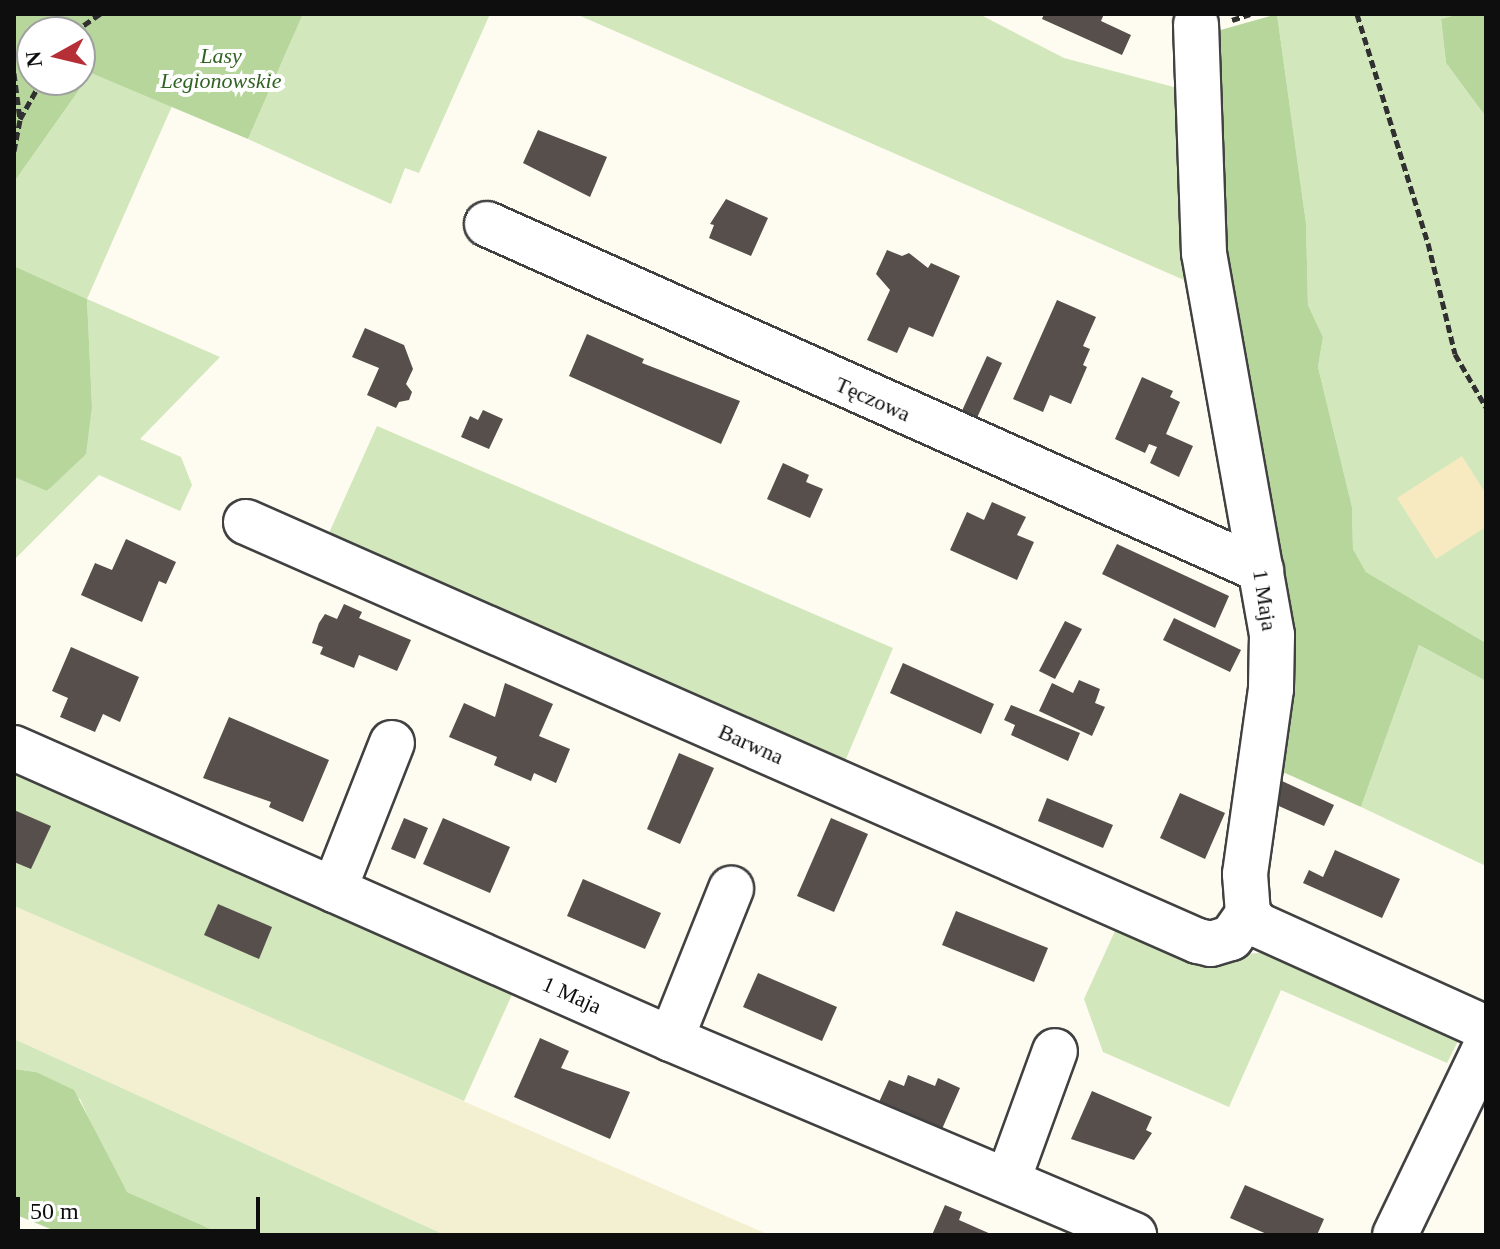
<!DOCTYPE html>
<html>
<head>
<meta charset="utf-8">
<style>
  body { margin:0 }
  #map { position:relative; width:1500px; height:1249px; overflow:hidden; background:#fefbf0; font-family:"Times New Roman",serif }
  div>[style] { position:absolute }
  [style*='--x'] { left:calc(var(--x)*1px); top:calc(var(--y)*1px); width:calc(var(--w)*1px); rotate:calc(var(--a)*1deg) }
  .farmland>* { inset:0; background:#f3f0d2 }
  .green>* { inset:0; background:#d2e7bc }
  .forest>* { inset:0; background:#b7d69c }
  .sand>* { inset:0; background:#f7eac0 }
  .building>* { inset:0; background:#564f4b }
  .path>* { height:5px; margin-top:-2.5px; transform-origin:0; background:repeating-linear-gradient(90deg,#303030 0 8px,transparent 0 12px) }
  .roads { filter:drop-shadow(2px 0 #414141) drop-shadow(-2px 0 #414141) drop-shadow(0 2px #414141) drop-shadow(0 -2px #414141) }
  .minor>* { height:44px; margin:-22px; padding:0 22px; transform-origin:22px; border-radius:22px; background:#fff }
  span { translate:-50% -50%; white-space:nowrap; text-align:center; line-height:1.15; -webkit-text-stroke:8px #fff; paint-order:stroke }
  .park-label { font-size:22px; color:#306222; font-style:italic }
  .street-label { font-size:22px; color:#0e0e0e }
  .frame { position:absolute; inset:0; border:16px solid #0e0e0e; pointer-events:none }
  .north { position:absolute; left:16px; top:16px; width:80px; height:80px; box-sizing:border-box; background:#fff; border:2px solid #9f9f9f; border-radius:50%; rotate:262deg; font-size:22px; font-weight:700; line-height:32px; text-align:center; color:#0e0e0e }
  .north::after { content:''; display:block; margin:auto; width:28px; height:36px; background:#b62f36; clip-path:polygon(50% 0,100% 100%,50% 72%,0 100%) }
  .scale { position:absolute; left:16px; top:1197px; width:244px; height:36px; box-sizing:border-box; border:4px solid #0e0e0e; border-top:0; padding-left:10px; font-size:24px; line-height:28px; white-space:nowrap; color:#0e0e0e; -webkit-text-stroke:6px #fff; paint-order:stroke }
</style>
</head>
<body>
<div id="map">
  <div class="farmland">
    <div style="clip-path:polygon(14px 906px,255px 1010px,769px 1235px,445px 1235px,14px 1039px)"></div>
  </div>
  <div class="green">
    <div style="clip-path:polygon(303px 14px,490px 14px,419px 173px,405px 168px,391px 204px,248px 139px)"></div>
    <div style="clip-path:polygon(576px 14px,979px 14px,1064px 58px,1185px 90px,1200px 287px)"></div>
    <div style="clip-path:polygon(1277px 14px,1459px 14px,1441px 19px,1446px 63px,1486px 117px,1486px 643px,1366px 572px,1353px 549px,1352px 507px,1318px 367px,1323px 337px,1308px 305px,1306px 223px)"></div>
    <div style="clip-path:polygon(91px 73px,172px 106px,87px 299px,220px 357px,140px 439px,181px 457px,192px 485px,180px 511px,99px 475px,14px 560px,14px 477px,48px 491px,92px 406px,87px 299px,14px 266px,14px 182px)"></div>
    <div style="clip-path:polygon(377px 426px,893px 648px,843px 766px,325px 542px)"></div>
    <div style="clip-path:polygon(1419px 645px,1486px 681px,1486px 866px,1361px 807px)"></div>
    <div style="clip-path:polygon(14px 770px,515px 988px,464px 1101px,14px 906px)"></div>
    <div style="clip-path:polygon(1120px 920px,1221px 965px,1246px 954px,1273px 952px,1461px 1035px,1447px 1063px,1281px 990px,1229px 1107px,1103px 1052px,1084px 999px)"></div>
    <div style="clip-path:polygon(14px 1039px,445px 1235px,224px 1235px,138px 1197px,127px 1192px,111px 1168px,80px 1099px,36px 1072px,14px 1069px)"></div>
  </div>
  <div class="forest">
    <div style="clip-path:polygon(evenodd,14px 14px,303px 14px,248px 139px,91px 73px,14px 182px,14px 14px,80px 32px,80px 80px,32px 80px,32px 32px,80px 32px)"></div>
    <div style="clip-path:polygon(1277px 14px,1306px 223px,1308px 305px,1323px 337px,1318px 367px,1352px 507px,1353px 549px,1366px 572px,1486px 643px,1486px 681px,1419px 645px,1361px 807px,1267px 765px,1210px 253px,1217px 31px)"></div>
    <div style="clip-path:polygon(1459px 14px,1486px 14px,1486px 117px,1446px 63px,1441px 19px)"></div>
    <div style="clip-path:polygon(14px 266px,87px 299px,92px 406px,86px 454px,47px 491px,14px 477px)"></div>
    <div style="clip-path:polygon(14px 1069px,36px 1072px,74px 1090px,127px 1192px,224px 1235px,65px 1235px,14px 1214px)"></div>
  </div>
  <div class="sand">
    <div style="clip-path:polygon(1462px 456px,1486px 494px,1486px 527px,1436px 559px,1397px 498px)"></div>
  </div>
  <div class="building">
    <div style="clip-path:polygon(1044px 14px,1104px 14px,1101px 21px,1131px 35px,1122px 55px,1042px 19px)"></div>
    <div style="clip-path:polygon(538px 130px,607px 157px,590px 197px,523px 163px)"></div>
    <div style="clip-path:polygon(726px 199px,768px 218px,751px 256px,709px 238px,714px 225px,710px 224px)"></div>
    <div style="clip-path:polygon(887px 250px,902px 256px,909px 253px,928px 268px,931px 263px,960px 276px,933px 337px,909px 327px,897px 353px,867px 340px,890px 290px,876px 274px)"></div>
    <div style="clip-path:polygon(1057px 300px,1096px 317px,1083px 346px,1090px 349px,1083px 365px,1087px 367px,1071px 404px,1050px 395px,1043px 412px,1013px 399px)"></div>
    <div style="clip-path:polygon(365px 328px,404px 345px,413px 369px,406px 384px,412px 392px,409px 400px,399px 402px,396px 408px,367px 395px,379px 368px,352px 357px)"></div>
    <div style="clip-path:polygon(587px 334px,644px 359px,642px 363px,740px 401px,721px 444px,569px 376px)"></div>
    <div style="clip-path:polygon(987px 356px,1002px 363px,976px 420px,961px 413px)"></div>
    <div style="clip-path:polygon(1142px 377px,1173px 391px,1170px 397px,1180px 402px,1166px 434px,1193px 446px,1179px 477px,1150px 463px,1157px 447px,1149px 444px,1145px 453px,1115px 439px)"></div>
    <div style="clip-path:polygon(483px 410px,503px 419px,489px 449px,461px 437px,470px 416px,478px 420px)"></div>
    <div style="clip-path:polygon(783px 463px,809px 475px,806px 482px,823px 489px,810px 518px,767px 499px)"></div>
    <div style="clip-path:polygon(992px 502px,1026px 517px,1017px 535px,1034px 542px,1017px 580px,950px 550px,967px 512px,984px 520px)"></div>
    <div style="clip-path:polygon(126px 539px,176px 562px,166px 584px,159px 581px,142px 622px,81px 595px,95px 563px,112px 570px)"></div>
    <div style="clip-path:polygon(1117px 544px,1229px 596px,1215px 628px,1102px 574px)"></div>
    <div style="clip-path:polygon(344px 604px,362px 612px,359px 618px,411px 640px,397px 671px,359px 655px,354px 668px,320px 654px,323px 647px,312px 643px,319px 623px,325px 614px,337px 619px)"></div>
    <div style="clip-path:polygon(1174px 618px,1241px 650px,1230px 672px,1163px 640px)"></div>
    <div style="clip-path:polygon(1065px 621px,1082px 629px,1055px 679px,1039px 671px)"></div>
    <div style="clip-path:polygon(71px 647px,139px 677px,120px 722px,103px 714px,95px 732px,60px 717px,68px 698px,52px 691px)"></div>
    <div style="clip-path:polygon(903px 663px,994px 704px,981px 734px,890px 693px)"></div>
    <div style="clip-path:polygon(1079px 680px,1100px 689px,1095px 703px,1105px 707px,1092px 736px,1039px 711px,1052px 683px,1073px 693px)"></div>
    <div style="clip-path:polygon(505px 683px,553px 704px,539px 736px,570px 749px,556px 783px,534px 773px,531px 781px,494px 765px,497px 757px,449px 737px,464px 703px,495px 717px)"></div>
    <div style="clip-path:polygon(1011px 705px,1080px 733px,1068px 761px,1011px 735px,1015px 725px,1004px 720px)"></div>
    <div style="clip-path:polygon(229px 717px,329px 760px,303px 822px,269px 807px,271px 802px,203px 778px)"></div>
    <div style="clip-path:polygon(679px 753px,714px 768px,680px 844px,647px 829px)"></div>
    <div style="clip-path:polygon(1282px 781px,1334px 805px,1324px 826px,1272px 803px)"></div>
    <div style="clip-path:polygon(1180px 793px,1225px 813px,1205px 859px,1160px 838px)"></div>
    <div style="clip-path:polygon(1047px 798px,1113px 825px,1103px 848px,1038px 821px)"></div>
    <div style="clip-path:polygon(14px 810px,51px 826px,31px 869px,14px 862px)"></div>
    <div style="clip-path:polygon(404px 818px,428px 828px,415px 859px,391px 849px)"></div>
    <div style="clip-path:polygon(443px 818px,510px 847px,490px 893px,423px 864px)"></div>
    <div style="clip-path:polygon(831px 818px,868px 834px,834px 912px,797px 896px)"></div>
    <div style="clip-path:polygon(1335px 850px,1400px 879px,1382px 918px,1303px 883px,1309px 870px,1323px 877px)"></div>
    <div style="clip-path:polygon(583px 879px,661px 913px,645px 949px,567px 916px)"></div>
    <div style="clip-path:polygon(218px 904px,272px 927px,259px 959px,204px 935px)"></div>
    <div style="clip-path:polygon(956px 911px,1048px 948px,1034px 982px,942px 945px)"></div>
    <div style="clip-path:polygon(758px 973px,837px 1007px,822px 1041px,743px 1007px)"></div>
    <div style="clip-path:polygon(540px 1038px,569px 1051px,561px 1068px,630px 1092px,610px 1139px,514px 1097px)"></div>
    <div style="clip-path:polygon(908px 1075px,935px 1086px,938px 1078px,960px 1088px,942px 1129px,879px 1102px,889px 1080px,904px 1086px)"></div>
    <div style="clip-path:polygon(1092px 1091px,1152px 1117px,1146px 1130px,1152px 1133px,1134px 1160px,1071px 1139px)"></div>
    <div style="clip-path:polygon(1245px 1185px,1324px 1219px,1317px 1235px,1269px 1235px,1230px 1218px)"></div>
    <div style="clip-path:polygon(945px 1205px,962px 1212px,959px 1220px,993px 1235px,932px 1235px)"></div>
  </div>
  <div class="path">
    <div style="--x:1357;--y:14;--w:240;--a:72.8"></div>
    <div style="--x:1428;--y:243;--w:114;--a:76.3"></div>
    <div style="--x:1455;--y:354;--w:61;--a:59.7"></div>
    <div style="--x:1232;--y:20;--w:19;--a:-18"></div>
    <div style="--x:74;--y:32;--w:32;--a:-35"></div>
    <div style="--x:14;--y:73;--w:47;--a:82.7"></div>
    <div style="--x:20;--y:120;--w:33;--a:101"></div>
    <div style="--x:20;--y:119;--w:45;--a:-60.6"></div>
  </div>
  <div class="roads">
    <div class="minor">
      <div style="--x:1196;--y:24;--w:229;--a:88"></div>
      <div style="--x:1204;--y:253;--w:388;--a:79.9"></div>
      <div style="--x:1272;--y:635;--w:54;--a:91.1"></div>
      <div style="--x:1271;--y:689;--w:187;--a:98"></div>
      <div style="--x:1245;--y:874;--w:40;--a:85.7"></div>
      <div style="--x:1248;--y:914;--w:15;--a:48"></div>
      <div style="--x:1258;--y:925;--w:250;--a:24.3"></div>
      <div style="--x:487;--y:224;--w:848;--a:24.09"></div>
      <div style="--x:246;--y:522;--w:1040;--a:23.76"></div>
      <div style="--x:1198;--y:941;--w:13;--a:13"></div>
      <div style="--x:1211;--y:944;--w:21;--a:-17"></div>
      <div style="--x:1231;--y:938;--w:29;--a:-55"></div>
      <div style="--x:14;--y:748;--w:719;--a:23.89"></div>
      <div style="--x:671;--y:1039;--w:503;--a:22.94"></div>
      <div style="--x:334;--y:890;--w:158;--a:-68.5"></div>
      <div style="--x:671;--y:1039;--w:162;--a:-68.2"></div>
      <div style="--x:1008;--y:1180;--w:137;--a:-70"></div>
      <div style="--x:1395;--y:1235;--w:210;--a:-64.3"></div>
    </div>
  </div>
  <div class="park-label">
    <span style="left:221px;top:68px">Lasy<br>Legionowskie</span>
  </div>
  <div class="street-label">
    <span style="left:873px;top:399px;rotate:24deg">Tęczowa</span>
    <span style="left:1265px;top:600px;rotate:81deg">1 Maja</span>
    <span style="left:751px;top:744px;rotate:24deg">Barwna</span>
    <span style="left:572px;top:995px;rotate:24deg">1 Maja</span>
  </div>
  <div class="frame"></div>
  <div class="north">N</div>
  <div class="scale">50 m</div>
</div>
</body>
</html>
